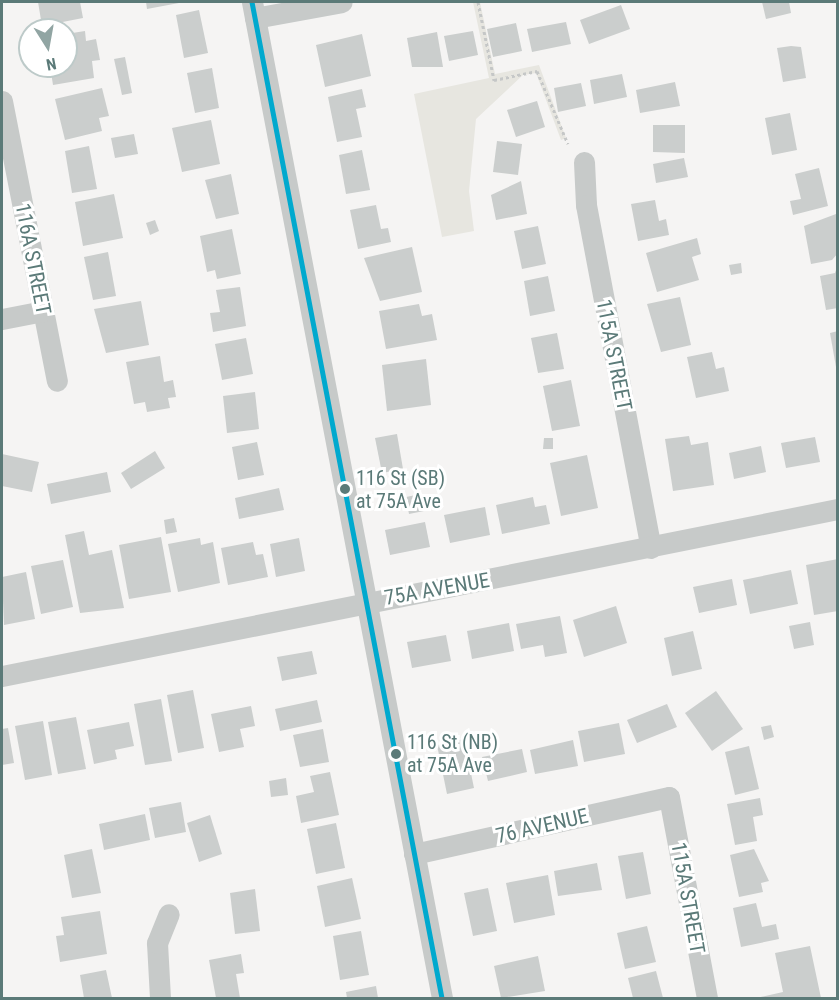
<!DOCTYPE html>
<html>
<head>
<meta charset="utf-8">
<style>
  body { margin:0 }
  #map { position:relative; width:839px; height:1000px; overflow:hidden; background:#f5f4f3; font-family:"Roboto Condensed",sans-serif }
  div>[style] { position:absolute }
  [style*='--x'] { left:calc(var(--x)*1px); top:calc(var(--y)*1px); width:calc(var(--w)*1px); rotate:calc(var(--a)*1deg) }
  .green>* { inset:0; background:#e7e6e0 }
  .building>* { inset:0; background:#cbcecd }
  .path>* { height:3px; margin-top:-1.5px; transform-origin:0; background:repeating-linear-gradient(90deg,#c5c7c7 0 3px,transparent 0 6px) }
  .minor>* { height:21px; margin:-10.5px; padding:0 10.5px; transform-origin:10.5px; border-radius:10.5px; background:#c7cac9 }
  .bus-1>* { height:4.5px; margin:-2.25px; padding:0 2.25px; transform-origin:2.25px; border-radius:2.25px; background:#00a9ce }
  .dots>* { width:16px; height:16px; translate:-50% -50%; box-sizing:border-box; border:3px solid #fff; border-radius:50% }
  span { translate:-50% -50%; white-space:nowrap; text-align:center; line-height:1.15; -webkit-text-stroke:6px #fff; paint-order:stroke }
  .bus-label { font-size:20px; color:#5b7a78 }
  .left { translate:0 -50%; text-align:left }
  .street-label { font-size:21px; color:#5b7a78 }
  .frame { position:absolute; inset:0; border:3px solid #5b7a78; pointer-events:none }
  .north { position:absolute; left:18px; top:18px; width:60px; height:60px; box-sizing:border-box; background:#fff; border:2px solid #bdcac9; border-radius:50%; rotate:169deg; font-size:16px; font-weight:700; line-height:24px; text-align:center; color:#5b7a78 }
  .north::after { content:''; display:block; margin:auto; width:21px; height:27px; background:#91a5a3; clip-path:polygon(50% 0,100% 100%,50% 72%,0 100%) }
</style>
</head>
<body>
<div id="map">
  <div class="green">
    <div style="clip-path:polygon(473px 2px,480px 2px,495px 74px,539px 65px,566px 138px,561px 140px,536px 73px,523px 75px,476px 119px,469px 191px,474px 231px,442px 237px,414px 94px,489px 78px)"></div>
  </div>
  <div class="building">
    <div style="clip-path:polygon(38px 2px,80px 2px,83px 18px,42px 26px)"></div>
    <div style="clip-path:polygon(146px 2px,178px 2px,179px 3px,147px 9px)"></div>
    <div style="clip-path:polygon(762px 2px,789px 2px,791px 13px,766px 19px)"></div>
    <div style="clip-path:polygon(621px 5px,630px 29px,589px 44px,580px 20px)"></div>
    <div style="clip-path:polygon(199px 10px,208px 53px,184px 58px,176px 15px)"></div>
    <div style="clip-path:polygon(566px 22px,571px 44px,532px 52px,527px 29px)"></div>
    <div style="clip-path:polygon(516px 23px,522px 51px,493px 57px,487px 29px)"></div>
    <div style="clip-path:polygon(85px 31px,86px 41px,96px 39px,100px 60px,92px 61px,94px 78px,53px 85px,50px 66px,66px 66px,66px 34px)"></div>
    <div style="clip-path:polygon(473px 31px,478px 55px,449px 61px,444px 36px)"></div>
    <div style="clip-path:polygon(437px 32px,443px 67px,412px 67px,407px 38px)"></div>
    <div style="clip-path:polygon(362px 34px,371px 76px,325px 87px,316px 45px)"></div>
    <div style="clip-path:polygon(791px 46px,801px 47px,806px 78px,783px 82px,777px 48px)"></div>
    <div style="clip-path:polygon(125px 57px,132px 93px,122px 95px,114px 59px)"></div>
    <div style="clip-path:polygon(212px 68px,219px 108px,195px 113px,187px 73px)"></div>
    <div style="clip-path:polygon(622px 74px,627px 97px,594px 104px,590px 80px)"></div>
    <div style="clip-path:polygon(675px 82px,680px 106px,640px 113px,636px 90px)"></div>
    <div style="clip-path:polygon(581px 83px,586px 106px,558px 112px,554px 88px)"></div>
    <div style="clip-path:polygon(102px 88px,109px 116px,99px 118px,102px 131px,65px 140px,55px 99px)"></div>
    <div style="clip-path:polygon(362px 89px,366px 107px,356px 109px,362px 137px,337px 142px,328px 97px)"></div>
    <div style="clip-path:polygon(537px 101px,545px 127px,516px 137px,507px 110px)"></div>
    <div style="clip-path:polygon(790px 113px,797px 150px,772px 155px,765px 118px)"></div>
    <div style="clip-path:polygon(211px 120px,220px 164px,182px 172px,172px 128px)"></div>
    <div style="clip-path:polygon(653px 125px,685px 125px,685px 153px,653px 152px)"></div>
    <div style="clip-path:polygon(134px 134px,138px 154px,115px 158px,111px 138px)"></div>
    <div style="clip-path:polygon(497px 141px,522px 144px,518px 175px,493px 172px)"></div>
    <div style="clip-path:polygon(89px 146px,97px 189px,72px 193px,65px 151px)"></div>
    <div style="clip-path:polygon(362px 150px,370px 190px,346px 194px,339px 155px)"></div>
    <div style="clip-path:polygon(684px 158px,688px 177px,656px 183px,653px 164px)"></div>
    <div style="clip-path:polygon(819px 168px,828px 206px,793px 215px,790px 201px,801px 199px,795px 174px)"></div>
    <div style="clip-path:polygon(231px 174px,239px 214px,216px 219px,205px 180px)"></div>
    <div style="clip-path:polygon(521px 181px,527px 214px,496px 220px,491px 195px)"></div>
    <div style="clip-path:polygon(114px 194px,123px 238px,83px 246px,75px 202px)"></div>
    <div style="clip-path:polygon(655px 200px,659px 221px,666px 219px,669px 235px,638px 241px,631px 204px)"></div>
    <div style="clip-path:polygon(376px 205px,381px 229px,388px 228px,391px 242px,358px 249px,350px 210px)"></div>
    <div style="clip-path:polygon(836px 214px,838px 253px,832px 260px,811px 264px,804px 226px)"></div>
    <div style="clip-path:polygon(155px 220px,159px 231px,150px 235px,146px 223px)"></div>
    <div style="clip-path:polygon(538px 226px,546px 264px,522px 269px,514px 231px)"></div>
    <div style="clip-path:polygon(232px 229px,241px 274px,217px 279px,215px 270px,207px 272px,200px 236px)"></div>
    <div style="clip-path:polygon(697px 238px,701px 254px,692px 257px,699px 280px,657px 292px,646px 253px)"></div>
    <div style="clip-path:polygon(412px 247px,422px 292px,380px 301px,364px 258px)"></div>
    <div style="clip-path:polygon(108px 252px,116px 296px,93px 300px,84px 257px)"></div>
    <div style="clip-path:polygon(741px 263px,742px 273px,731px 275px,729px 265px)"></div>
    <div style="clip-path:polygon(838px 264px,838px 308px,826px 310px,820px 276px,835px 273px)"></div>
    <div style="clip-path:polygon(548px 276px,555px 311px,530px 316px,524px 281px)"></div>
    <div style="clip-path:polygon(240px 287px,246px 326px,213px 332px,210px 313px,220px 312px,216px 290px)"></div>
    <div style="clip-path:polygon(680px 297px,691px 345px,661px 352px,647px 304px)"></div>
    <div style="clip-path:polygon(141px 301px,149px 345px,106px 353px,94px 309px)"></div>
    <div style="clip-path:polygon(419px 304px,422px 316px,432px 314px,437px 340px,386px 349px,379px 311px)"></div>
    <div style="clip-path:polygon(838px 331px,838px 367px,836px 367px,830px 333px)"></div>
    <div style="clip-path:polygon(557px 333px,564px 369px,538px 373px,531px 338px)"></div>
    <div style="clip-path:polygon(246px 338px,253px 374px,222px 380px,215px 344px)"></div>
    <div style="clip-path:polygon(712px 352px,716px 369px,724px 367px,729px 391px,696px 398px,687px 357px)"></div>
    <div style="clip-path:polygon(160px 356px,164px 382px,173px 380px,176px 397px,168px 398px,170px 408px,147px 412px,145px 402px,134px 404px,126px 362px)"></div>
    <div style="clip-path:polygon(426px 359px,431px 405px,387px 411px,382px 365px)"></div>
    <div style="clip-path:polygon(571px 380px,580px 426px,552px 431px,543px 386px)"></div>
    <div style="clip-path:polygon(255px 392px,259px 429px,227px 433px,223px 396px)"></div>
    <div style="clip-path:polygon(397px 434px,403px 469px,382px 473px,375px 438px)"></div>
    <div style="clip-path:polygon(689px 436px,691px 445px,708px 442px,714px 485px,673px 491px,665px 439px)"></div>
    <div style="clip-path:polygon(815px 437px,820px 462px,786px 468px,781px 443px)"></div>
    <div style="clip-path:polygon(544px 438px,553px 438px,553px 449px,543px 449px)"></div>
    <div style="clip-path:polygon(257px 442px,264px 475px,238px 480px,232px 447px)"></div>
    <div style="clip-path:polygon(761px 446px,766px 472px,734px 479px,729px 453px)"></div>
    <div style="clip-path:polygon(155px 451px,165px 468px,131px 489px,121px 473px)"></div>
    <div style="clip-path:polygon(2px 454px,39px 462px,32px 492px,2px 486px)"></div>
    <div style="clip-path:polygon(587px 455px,598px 508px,561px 516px,550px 463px)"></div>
    <div style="clip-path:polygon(107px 472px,111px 492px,51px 504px,47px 484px)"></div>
    <div style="clip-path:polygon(279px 488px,284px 510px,239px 519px,235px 498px)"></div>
    <div style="clip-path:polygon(421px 494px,424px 511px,409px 514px,406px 497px)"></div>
    <div style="clip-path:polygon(533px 497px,535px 507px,546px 505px,550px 524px,502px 534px,496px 505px)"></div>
    <div style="clip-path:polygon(485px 507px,490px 535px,450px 543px,444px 515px)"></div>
    <div style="clip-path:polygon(174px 518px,177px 532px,166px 534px,164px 520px)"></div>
    <div style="clip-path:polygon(425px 522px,430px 547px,390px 555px,385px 530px)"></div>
    <div style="clip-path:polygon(84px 531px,89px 555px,112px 550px,124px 608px,80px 613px,65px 535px)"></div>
    <div style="clip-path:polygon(161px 537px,171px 592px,129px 599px,119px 545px)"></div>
    <div style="clip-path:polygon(200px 538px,201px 545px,213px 542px,220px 583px,178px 592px,168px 544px)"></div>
    <div style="clip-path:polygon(299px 538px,305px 571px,276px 577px,270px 544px)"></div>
    <div style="clip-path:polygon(253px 542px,256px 555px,263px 554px,268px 577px,228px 585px,221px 548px)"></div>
    <div style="clip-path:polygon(838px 559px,838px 611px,814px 615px,806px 565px)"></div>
    <div style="clip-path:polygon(63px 560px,73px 607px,41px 614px,31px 566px)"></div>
    <div style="clip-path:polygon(791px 570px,798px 604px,750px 614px,743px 580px)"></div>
    <div style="clip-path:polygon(26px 572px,35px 619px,4px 625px,2px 577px)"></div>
    <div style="clip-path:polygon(732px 579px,737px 605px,699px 613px,693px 587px)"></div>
    <div style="clip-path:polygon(616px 606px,627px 643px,584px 657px,573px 620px)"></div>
    <div style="clip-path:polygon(560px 616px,567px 653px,545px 657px,543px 645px,521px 649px,516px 624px)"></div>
    <div style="clip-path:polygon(810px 622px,814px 645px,794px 649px,789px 626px)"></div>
    <div style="clip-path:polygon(509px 623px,514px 651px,472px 659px,467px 631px)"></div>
    <div style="clip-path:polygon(693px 631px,702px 669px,672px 676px,664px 638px)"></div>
    <div style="clip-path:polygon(446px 635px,451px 661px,412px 668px,407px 642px)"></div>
    <div style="clip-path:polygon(312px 651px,317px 674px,282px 681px,277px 657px)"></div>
    <div style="clip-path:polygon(193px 690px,204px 748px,178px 753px,167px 695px)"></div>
    <div style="clip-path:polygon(716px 691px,743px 729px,712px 751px,685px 713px)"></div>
    <div style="clip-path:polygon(161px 699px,172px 761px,145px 765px,134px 704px)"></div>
    <div style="clip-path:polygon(317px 700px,322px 722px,280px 731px,275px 709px)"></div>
    <div style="clip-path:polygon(667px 704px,677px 727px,637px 743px,627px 720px)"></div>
    <div style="clip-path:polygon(251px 706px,255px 726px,240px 729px,244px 747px,219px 752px,211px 714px)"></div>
    <div style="clip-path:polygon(76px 717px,86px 769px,58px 774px,48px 722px)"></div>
    <div style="clip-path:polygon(43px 721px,52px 775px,25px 780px,15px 726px)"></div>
    <div style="clip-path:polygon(129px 722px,134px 746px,115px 750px,117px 759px,94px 764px,87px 730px)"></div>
    <div style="clip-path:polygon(619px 723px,625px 754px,584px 762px,578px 731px)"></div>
    <div style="clip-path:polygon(771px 725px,774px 737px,764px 740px,761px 727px)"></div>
    <div style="clip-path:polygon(8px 728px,14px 763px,2px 765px,2px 729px)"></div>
    <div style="clip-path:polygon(323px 729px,329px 762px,300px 767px,293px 735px)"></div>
    <div style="clip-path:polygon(464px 739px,474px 788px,447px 794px,437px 745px)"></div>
    <div style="clip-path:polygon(573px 740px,578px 766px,535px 774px,530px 750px)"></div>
    <div style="clip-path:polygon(749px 746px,759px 789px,735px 795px,725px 752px)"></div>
    <div style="clip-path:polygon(522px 749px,527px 772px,488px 781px,482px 757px)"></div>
    <div style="clip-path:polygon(330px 772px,339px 815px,301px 823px,296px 796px,314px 792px,310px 776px)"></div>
    <div style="clip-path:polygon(286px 778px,288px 795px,271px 797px,269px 781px)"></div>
    <div style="clip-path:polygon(760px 798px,763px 815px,753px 817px,757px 841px,735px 845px,727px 804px)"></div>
    <div style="clip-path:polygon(181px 802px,186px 832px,155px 838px,149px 808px)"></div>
    <div style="clip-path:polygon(145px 814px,150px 840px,104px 850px,99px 824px)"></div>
    <div style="clip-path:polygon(210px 815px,222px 854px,199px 862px,187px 823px)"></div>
    <div style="clip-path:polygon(336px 823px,345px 868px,316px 874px,307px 829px)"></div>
    <div style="clip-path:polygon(92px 849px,101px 893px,72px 898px,64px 855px)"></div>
    <div style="clip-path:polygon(754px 849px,769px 881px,761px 883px,763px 892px,739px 897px,730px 855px)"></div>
    <div style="clip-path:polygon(643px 852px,651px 894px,626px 899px,618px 856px)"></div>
    <div style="clip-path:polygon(597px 863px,602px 890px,558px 896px,554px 871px)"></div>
    <div style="clip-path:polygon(548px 875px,555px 915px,514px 923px,506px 883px)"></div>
    <div style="clip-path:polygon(352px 878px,361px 919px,325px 927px,317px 886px)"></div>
    <div style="clip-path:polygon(488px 888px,497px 931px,473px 936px,464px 893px)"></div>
    <div style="clip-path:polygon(255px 889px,260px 931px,235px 934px,230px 893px)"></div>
    <div style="clip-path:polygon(756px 903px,762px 927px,776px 924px,779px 939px,741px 947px,733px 908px)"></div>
    <div style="clip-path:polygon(100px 911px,107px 954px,60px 962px,56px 936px,64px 935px,61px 917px)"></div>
    <div style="clip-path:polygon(647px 926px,656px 962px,625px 969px,617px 933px)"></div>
    <div style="clip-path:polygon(361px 931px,369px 975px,340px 980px,333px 936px)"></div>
    <div style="clip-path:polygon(810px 946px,821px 998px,756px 998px,783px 992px,775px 953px)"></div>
    <div style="clip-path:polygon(241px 954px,244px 973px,236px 974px,240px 998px,216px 998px,209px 960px)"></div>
    <div style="clip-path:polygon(538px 956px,545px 991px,501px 998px,494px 966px)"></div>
    <div style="clip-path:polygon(106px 970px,112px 998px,84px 998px,80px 975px)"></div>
    <div style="clip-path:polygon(656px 971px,663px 998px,633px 998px,628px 978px)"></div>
    <div style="clip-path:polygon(376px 986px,378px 998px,347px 998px,346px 992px)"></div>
  </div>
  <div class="path">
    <div style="--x:478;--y:2;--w:80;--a:78.4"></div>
    <div style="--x:494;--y:80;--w:44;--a:-11.8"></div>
    <div style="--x:537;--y:71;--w:79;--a:67"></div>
  </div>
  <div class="minor">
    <div style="--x:252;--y:2;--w:1014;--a:79.2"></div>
    <div style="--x:255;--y:18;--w:88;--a:-10.4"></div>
    <div style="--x:2;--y:101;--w:285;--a:78.9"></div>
    <div style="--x:584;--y:162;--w:43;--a:87.3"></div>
    <div style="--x:586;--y:205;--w:349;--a:79.3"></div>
    <div style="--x:2;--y:319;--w:42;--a:-11"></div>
    <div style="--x:2;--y:676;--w:853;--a:-11.3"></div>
    <div style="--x:414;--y:854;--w:261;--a:-12.6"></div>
    <div style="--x:669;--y:797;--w:205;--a:79.3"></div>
    <div style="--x:160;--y:998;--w:55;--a:-93.1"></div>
    <div style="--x:157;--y:943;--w:31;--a:-68"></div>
  </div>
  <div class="bus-1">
    <div style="--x:252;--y:2;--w:1014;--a:79.2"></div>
  </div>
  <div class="dots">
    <div style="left:345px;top:489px;background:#5b7a78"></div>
    <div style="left:396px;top:754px;background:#5b7a78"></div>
  </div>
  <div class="bus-label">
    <span class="left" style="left:356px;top:490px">116 St (SB)<br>at 75A Ave</span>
    <span class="left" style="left:407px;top:754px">116 St (NB)<br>at 75A Ave</span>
  </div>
  <div class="street-label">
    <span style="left:33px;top:259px;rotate:79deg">116A STREET</span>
    <span style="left:614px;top:355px;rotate:79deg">115A STREET</span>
    <span style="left:437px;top:589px;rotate:-10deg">75A AVENUE</span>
    <span style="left:542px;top:826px;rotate:-13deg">76 AVENUE</span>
    <span style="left:688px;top:898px;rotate:80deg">115A STREET</span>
  </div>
  <div class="frame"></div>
  <div class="north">N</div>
</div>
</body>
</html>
